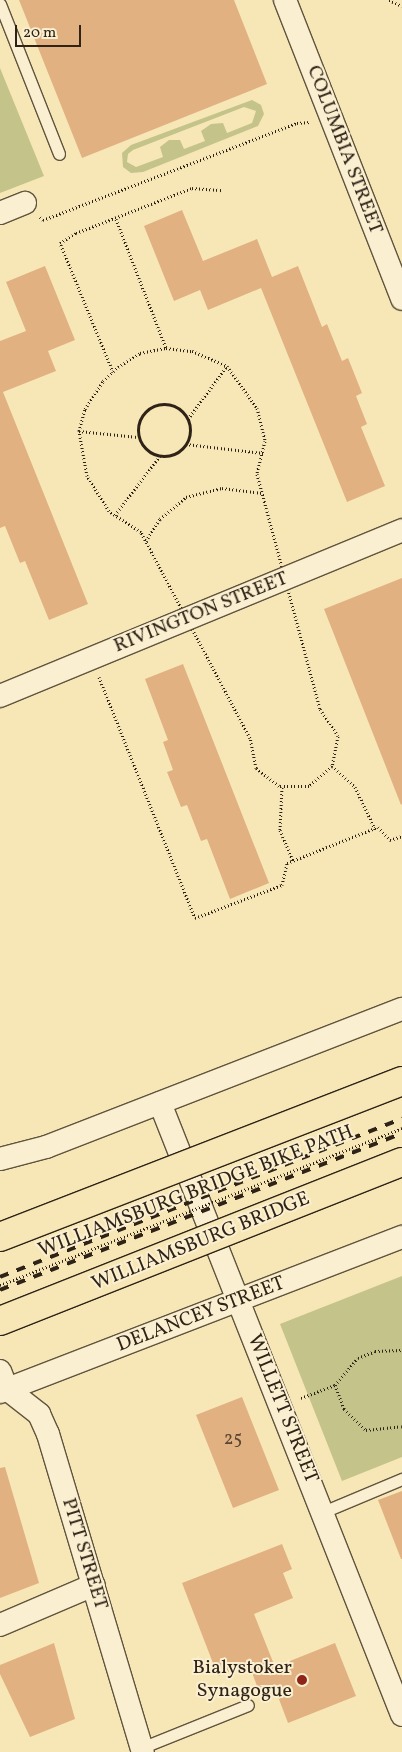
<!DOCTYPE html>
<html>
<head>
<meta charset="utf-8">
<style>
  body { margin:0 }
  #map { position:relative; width:402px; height:1752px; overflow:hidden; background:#f7e7b7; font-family:Vollkorn,serif }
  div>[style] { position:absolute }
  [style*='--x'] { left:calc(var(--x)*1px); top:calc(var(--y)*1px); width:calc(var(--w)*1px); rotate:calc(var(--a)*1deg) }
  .green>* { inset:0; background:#c4c389 }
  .building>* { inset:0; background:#e2b181 }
  .path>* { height:3px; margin-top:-1.5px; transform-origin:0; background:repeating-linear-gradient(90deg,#2e2316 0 1px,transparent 0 3.5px) }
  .path>.ring { margin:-1.5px; padding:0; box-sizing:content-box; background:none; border:3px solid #2e2316; border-radius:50% }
  .roads { filter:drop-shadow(1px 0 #60543e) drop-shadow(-1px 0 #60543e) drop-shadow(0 1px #60543e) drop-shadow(0 -1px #60543e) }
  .lane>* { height:11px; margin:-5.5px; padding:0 5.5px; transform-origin:5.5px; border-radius:5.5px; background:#faefd0 }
  .street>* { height:22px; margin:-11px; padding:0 11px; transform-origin:11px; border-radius:11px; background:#faefd0 }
  .rail>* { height:4px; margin-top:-2px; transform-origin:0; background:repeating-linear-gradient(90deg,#2e2316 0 9px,transparent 0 18px) }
  .path-bridge>* { height:3px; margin-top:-1.5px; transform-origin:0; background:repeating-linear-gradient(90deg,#2e2316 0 1px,transparent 0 3.5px) }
  .bridges { filter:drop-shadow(1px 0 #2e2316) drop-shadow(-1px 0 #2e2316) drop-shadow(0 1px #2e2316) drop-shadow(0 -1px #2e2316) }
  .highway-bridge>* { height:28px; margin:-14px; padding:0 14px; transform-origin:14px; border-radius:14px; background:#f7e7b7 }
  .dots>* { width:14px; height:14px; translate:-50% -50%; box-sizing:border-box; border:2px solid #faefd0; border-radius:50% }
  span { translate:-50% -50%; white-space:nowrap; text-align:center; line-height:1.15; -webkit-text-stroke:4px #faefd0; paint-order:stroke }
  .number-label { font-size:18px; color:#5b4631 }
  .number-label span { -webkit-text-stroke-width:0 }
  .street-label { font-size:20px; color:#2e2316 }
  .poi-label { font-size:20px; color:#2e2316 }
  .right { translate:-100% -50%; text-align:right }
  .scale { position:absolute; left:15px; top:25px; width:66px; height:22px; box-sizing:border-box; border:2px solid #2e2316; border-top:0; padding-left:6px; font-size:15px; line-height:18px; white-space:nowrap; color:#2e2316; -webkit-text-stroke:4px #faefd0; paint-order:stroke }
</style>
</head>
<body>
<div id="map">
  <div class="green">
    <div style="clip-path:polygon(0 68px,44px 176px,0 193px)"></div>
    <div style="clip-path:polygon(evenodd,252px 100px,261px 105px,264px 114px,258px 126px,143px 172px,131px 173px,123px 167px,122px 153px,131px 145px,252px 100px,244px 107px,256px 111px,252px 123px,227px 133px,223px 123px,211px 124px,201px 131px,205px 141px,184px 149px,180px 140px,169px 140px,160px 147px,163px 157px,136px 167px,127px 162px,128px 154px,133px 150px,244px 107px)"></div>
    <div style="clip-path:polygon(402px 1276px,402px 1457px,342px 1481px,280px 1324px)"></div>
  </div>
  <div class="building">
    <div style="clip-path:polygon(19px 0,234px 0,267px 84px,82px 158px)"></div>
    <div style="clip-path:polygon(182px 210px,203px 261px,257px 239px,272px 277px,298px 266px,322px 327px,327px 324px,342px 361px,348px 358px,362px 393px,356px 396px,367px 424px,361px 427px,385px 486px,347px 502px,261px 288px,208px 310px,200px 290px,174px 301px,144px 226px)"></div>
    <div style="clip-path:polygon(45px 266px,75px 340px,48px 351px,56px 371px,3px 392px,88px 604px,49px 620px,25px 561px,20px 563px,5px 526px,0 528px,0 341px,26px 331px,6px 282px)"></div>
    <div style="clip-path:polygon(402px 578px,402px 804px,401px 805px,324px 609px)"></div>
    <div style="clip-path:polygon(183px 664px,269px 883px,230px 899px,207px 839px,201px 841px,187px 805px,181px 807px,167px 772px,173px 770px,163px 742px,168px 740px,145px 679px)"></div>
    <div style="clip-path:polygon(242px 1397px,279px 1490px,233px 1508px,196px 1415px)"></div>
    <div style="clip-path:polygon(5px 1467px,39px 1583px,0 1598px,0 1468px)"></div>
    <div style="clip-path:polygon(402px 1491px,402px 1559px,401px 1559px,378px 1500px)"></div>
    <div style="clip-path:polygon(282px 1544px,292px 1569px,283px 1573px,293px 1598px,254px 1614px,275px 1667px,335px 1643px,356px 1696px,288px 1723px,277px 1694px,262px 1700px,249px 1664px,218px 1676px,182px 1583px)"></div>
    <div style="clip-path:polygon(54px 1643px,75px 1719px,30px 1737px,0 1674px,0 1665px)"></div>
  </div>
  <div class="path">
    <div style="--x:389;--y:0;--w:14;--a:25"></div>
    <div style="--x:40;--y:217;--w:4;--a:45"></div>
    <div style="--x:43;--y:220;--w:272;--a:-20.9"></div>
    <div style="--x:297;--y:123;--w:13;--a:-4"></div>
    <div style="--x:116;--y:219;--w:138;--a:68.8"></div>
    <div style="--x:166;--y:348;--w:26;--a:7"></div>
    <div style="--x:192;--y:351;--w:38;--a:23"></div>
    <div style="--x:227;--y:366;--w:52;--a:54.5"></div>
    <div style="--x:257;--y:408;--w:34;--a:76"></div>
    <div style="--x:265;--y:441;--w:34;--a:104"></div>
    <div style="--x:257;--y:474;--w:243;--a:75"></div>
    <div style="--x:320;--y:709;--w:32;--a:56"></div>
    <div style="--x:338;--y:736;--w:31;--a:101"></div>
    <div style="--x:332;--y:766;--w:30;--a:139"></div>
    <div style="--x:309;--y:786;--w:30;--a:180"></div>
    <div style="--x:279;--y:786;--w:29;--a:-142"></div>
    <div style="--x:256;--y:768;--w:31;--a:-101"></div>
    <div style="--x:250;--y:738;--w:233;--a:-117.9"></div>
    <div style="--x:141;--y:532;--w:38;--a:-147"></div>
    <div style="--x:109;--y:511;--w:41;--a:-122.2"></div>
    <div style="--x:87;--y:476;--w:46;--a:-100.1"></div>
    <div style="--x:79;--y:431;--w:23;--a:-75"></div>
    <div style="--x:85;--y:409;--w:33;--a:-57"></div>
    <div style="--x:103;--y:381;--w:21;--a:-43"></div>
    <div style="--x:118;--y:367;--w:26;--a:-32"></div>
    <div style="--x:140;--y:353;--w:26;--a:-11"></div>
    <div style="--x:113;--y:372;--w:139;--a:-112.3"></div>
    <div style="--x:60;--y:243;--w:19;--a:-32"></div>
    <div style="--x:76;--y:233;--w:124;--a:-21.2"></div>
    <div style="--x:192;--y:188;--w:31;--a:4"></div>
    <div class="ring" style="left:138px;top:404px;width:49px;height:49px"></div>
    <div style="--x:188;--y:419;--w:66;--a:-53.7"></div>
    <div style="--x:79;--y:431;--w:59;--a:5.8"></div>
    <div style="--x:186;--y:444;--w:78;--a:6.7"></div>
    <div style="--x:115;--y:515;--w:74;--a:-52.7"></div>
    <div style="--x:146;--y:541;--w:26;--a:-58"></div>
    <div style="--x:160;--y:519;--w:34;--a:-40"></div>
    <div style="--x:186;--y:497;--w:37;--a:-14"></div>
    <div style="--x:222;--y:488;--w:41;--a:7"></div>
    <div style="--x:99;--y:677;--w:259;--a:68.3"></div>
    <div style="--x:195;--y:918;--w:93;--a:-20.8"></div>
    <div style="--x:282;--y:885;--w:23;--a:-77"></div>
    <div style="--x:287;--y:863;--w:98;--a:-21.6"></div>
    <div style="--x:378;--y:827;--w:18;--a:47"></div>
    <div style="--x:390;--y:840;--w:13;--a:-18"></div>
    <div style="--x:332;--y:766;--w:31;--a:42"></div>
    <div style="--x:355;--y:787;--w:47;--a:64.5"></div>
    <div style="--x:282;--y:787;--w:43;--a:92.7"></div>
    <div style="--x:280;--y:830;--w:34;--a:67"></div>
    <div style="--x:335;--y:1385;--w:26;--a:69"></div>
    <div style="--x:344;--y:1409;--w:30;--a:44"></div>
    <div style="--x:366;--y:1430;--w:36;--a:-6"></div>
    <div style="--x:301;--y:1398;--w:36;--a:-21"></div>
    <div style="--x:335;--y:1385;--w:35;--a:-50"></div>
    <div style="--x:358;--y:1358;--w:18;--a:-22"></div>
    <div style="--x:375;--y:1351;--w:27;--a:-2"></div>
  </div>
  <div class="roads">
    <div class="lane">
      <div style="--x:0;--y:4;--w:161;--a:68.5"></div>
      <div style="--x:323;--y:1512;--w:86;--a:-22.7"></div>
      <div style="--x:141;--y:1748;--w:115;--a:-21.9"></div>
    </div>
    <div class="street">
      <div style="--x:285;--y:0;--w:321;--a:68.6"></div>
      <div style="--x:0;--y:213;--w:27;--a:-22"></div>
      <div style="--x:0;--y:696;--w:435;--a:-22.4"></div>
      <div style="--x:160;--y:1103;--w:658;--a:68.42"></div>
      <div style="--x:0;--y:1159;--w:48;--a:-14.6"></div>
      <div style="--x:46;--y:1147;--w:382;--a:-21.2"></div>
      <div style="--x:0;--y:1371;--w:19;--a:69"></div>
      <div style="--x:7;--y:1389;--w:41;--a:38"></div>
      <div style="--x:39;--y:1414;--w:22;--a:66"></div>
      <div style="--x:48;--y:1434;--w:332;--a:73.4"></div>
      <div style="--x:0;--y:1392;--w:431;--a:-21.1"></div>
      <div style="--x:0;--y:1625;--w:102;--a:-23.1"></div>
    </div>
  </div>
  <div class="rail">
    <div style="--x:0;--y:1277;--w:432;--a:-21.5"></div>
    <div style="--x:0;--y:1290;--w:432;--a:-21.3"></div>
  </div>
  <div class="path-bridge">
    <div style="--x:0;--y:1285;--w:432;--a:-21.3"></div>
  </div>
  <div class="bridges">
    <div class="highway-bridge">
      <div style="--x:0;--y:1237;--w:431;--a:-21.2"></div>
      <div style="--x:0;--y:1321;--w:432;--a:-21.6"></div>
    </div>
  </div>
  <div class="dots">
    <div style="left:302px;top:1680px;background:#8f2418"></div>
  </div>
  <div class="number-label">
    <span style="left:233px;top:1440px">25</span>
  </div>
  <div class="street-label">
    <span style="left:344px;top:150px;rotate:69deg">COLUMBIA STREET</span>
    <span style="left:201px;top:613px;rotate:-22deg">RIVINGTON STREET</span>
    <span style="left:196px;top:1192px;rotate:-21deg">WILLIAMSBURG BRIDGE BIKE PATH</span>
    <span style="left:201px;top:1242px;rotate:-22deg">WILLIAMSBURG BRIDGE</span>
    <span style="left:201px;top:1315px;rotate:-21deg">DELANCEY STREET</span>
    <span style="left:282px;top:1409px;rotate:68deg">WILLETT STREET</span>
    <span style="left:84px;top:1554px;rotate:73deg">PITT STREET</span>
  </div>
  <div class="poi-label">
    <span class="right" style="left:292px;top:1680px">Bialystoker<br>Synagogue</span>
  </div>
  <div class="scale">20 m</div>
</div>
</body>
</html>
